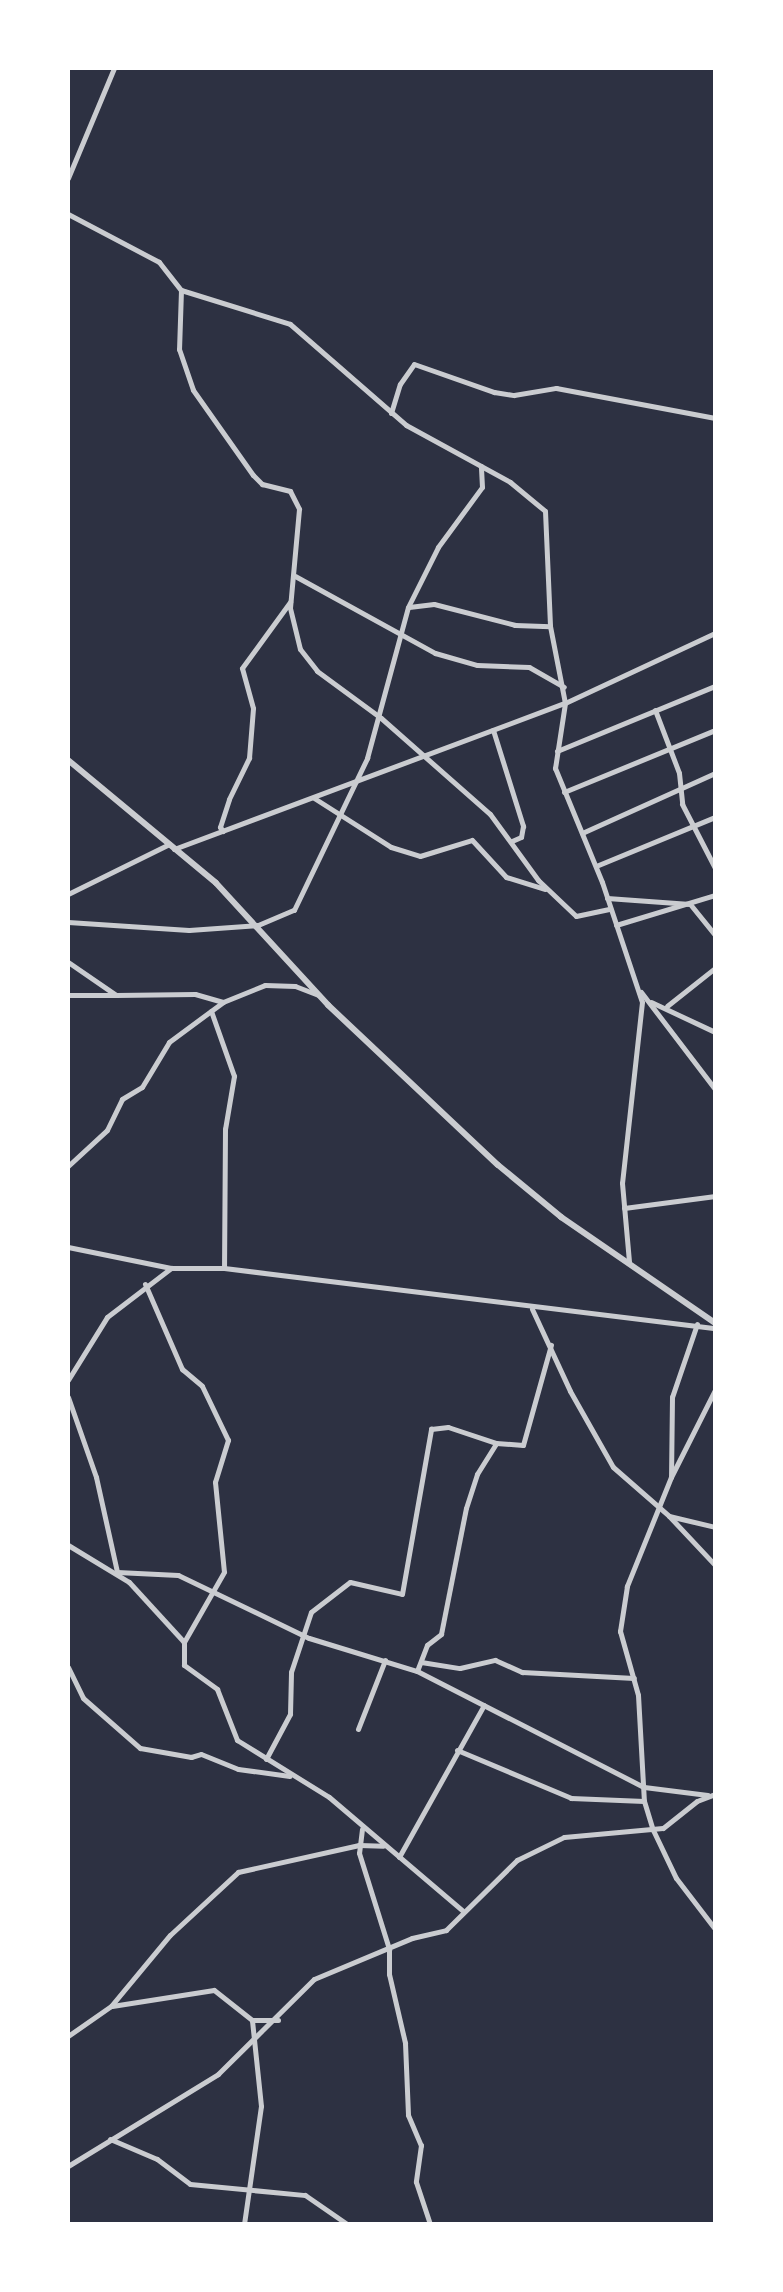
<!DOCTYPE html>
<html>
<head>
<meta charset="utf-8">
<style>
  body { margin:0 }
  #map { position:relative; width:783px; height:2292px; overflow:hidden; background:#2d3142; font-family:"IBM Plex Serif",serif }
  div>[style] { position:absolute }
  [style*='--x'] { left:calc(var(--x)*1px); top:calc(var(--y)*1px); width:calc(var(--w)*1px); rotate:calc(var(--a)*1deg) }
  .minor>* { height:5px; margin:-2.5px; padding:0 2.5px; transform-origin:2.5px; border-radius:2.5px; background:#caccd0 }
  .tertiary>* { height:6px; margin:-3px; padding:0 3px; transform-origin:3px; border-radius:3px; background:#caccd0 }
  span { translate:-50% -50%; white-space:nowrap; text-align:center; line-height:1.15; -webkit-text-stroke:8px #fff; paint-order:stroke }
  .frame { position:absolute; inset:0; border:70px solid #fff; pointer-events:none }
</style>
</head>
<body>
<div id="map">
  <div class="minor">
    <div style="--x:68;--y:178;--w:119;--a:-67.3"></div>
    <div style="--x:68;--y:214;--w:103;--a:27.8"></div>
    <div style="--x:159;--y:262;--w:36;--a:52"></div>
    <div style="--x:181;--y:290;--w:114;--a:17.3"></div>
    <div style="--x:290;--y:324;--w:154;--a:41"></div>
    <div style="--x:406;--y:425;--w:119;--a:28.7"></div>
    <div style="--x:510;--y:482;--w:45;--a:39.6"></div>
    <div style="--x:545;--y:511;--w:115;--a:87.5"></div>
    <div style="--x:550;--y:626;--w:78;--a:79"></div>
    <div style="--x:565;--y:703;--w:66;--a:98.7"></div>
    <div style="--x:555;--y:768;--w:123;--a:67.6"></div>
    <div style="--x:602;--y:882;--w:126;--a:71.6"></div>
    <div style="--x:642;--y:1002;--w:182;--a:96.3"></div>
    <div style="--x:622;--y:1183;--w:79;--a:84.9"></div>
    <div style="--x:181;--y:290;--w:59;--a:91.9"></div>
    <div style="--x:179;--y:349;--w:43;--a:71.1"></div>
    <div style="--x:193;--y:390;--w:104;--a:54.8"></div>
    <div style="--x:253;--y:475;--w:13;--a:45"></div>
    <div style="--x:262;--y:484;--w:29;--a:14"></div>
    <div style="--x:290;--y:491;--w:20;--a:63"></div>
    <div style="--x:299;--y:509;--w:99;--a:95.2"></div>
    <div style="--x:290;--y:608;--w:42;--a:76.3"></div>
    <div style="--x:300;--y:649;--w:28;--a:52"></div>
    <div style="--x:317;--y:671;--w:79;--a:36.3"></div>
    <div style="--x:381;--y:718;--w:145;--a:41.4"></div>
    <div style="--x:490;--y:814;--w:82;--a:54"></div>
    <div style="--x:538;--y:880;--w:52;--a:43.5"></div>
    <div style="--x:576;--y:916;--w:35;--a:-12"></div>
    <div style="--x:391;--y:413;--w:30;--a:-73"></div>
    <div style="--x:400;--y:384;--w:24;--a:-55"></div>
    <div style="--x:414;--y:364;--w:85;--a:19.3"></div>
    <div style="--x:494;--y:392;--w:20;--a:9"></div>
    <div style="--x:514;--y:395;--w:43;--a:-9.5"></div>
    <div style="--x:556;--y:388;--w:162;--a:10.7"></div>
    <div style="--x:295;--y:576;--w:160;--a:28.8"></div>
    <div style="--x:435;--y:653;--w:44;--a:15.9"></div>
    <div style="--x:477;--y:665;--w:52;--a:2.2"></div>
    <div style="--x:529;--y:667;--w:40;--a:29.7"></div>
    <div style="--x:409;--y:607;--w:25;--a:-7"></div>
    <div style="--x:434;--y:604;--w:84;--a:14.5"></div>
    <div style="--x:515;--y:625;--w:35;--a:2"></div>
    <div style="--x:655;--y:710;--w:67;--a:69.1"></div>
    <div style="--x:679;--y:773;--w:31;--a:84"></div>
    <div style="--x:682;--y:804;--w:72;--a:62.7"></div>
    <div style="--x:493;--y:730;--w:101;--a:72.6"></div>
    <div style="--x:523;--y:826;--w:11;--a:100"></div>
    <div style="--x:521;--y:837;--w:10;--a:156"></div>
    <div style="--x:557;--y:751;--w:171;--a:-22.4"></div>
    <div style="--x:564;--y:792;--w:163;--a:-22.3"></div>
    <div style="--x:314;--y:798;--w:91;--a:32.5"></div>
    <div style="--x:391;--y:847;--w:30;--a:17"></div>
    <div style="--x:420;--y:856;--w:54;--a:-17.1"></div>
    <div style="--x:472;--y:840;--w:50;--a:47.4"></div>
    <div style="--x:506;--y:877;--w:41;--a:17.1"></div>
    <div style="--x:223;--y:831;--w:5;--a:-127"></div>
    <div style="--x:220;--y:827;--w:29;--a:-72"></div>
    <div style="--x:229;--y:799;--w:46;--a:-64"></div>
    <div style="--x:249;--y:758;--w:50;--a:-85.4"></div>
    <div style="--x:253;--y:708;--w:41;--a:-105.4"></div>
    <div style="--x:242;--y:668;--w:82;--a:-54"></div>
    <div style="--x:582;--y:833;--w:146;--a:-24.3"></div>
    <div style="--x:174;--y:849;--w:417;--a:-20.5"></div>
    <div style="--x:565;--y:703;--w:166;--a:-25"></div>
    <div style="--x:596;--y:866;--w:129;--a:-22.4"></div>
    <div style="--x:68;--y:894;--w:113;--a:-26.3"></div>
    <div style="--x:607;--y:898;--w:83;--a:4.1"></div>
    <div style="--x:690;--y:904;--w:40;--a:51"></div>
    <div style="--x:68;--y:922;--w:121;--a:3.8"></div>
    <div style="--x:189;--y:930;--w:69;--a:-4.1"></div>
    <div style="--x:258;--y:925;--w:39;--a:-23"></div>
    <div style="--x:294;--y:910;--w:169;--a:-64.3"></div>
    <div style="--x:367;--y:758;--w:156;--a:-74.8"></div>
    <div style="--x:408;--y:607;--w:67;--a:-63.4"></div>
    <div style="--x:438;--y:547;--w:74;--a:-53.7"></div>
    <div style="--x:482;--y:487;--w:21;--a:-93"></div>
    <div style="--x:616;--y:925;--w:103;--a:-16.9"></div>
    <div style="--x:68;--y:962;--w:58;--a:34.5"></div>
    <div style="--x:116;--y:995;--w:79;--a:-0.7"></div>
    <div style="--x:195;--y:994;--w:29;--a:16"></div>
    <div style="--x:641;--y:992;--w:122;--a:52.7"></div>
    <div style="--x:68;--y:995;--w:47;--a:0"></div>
    <div style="--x:651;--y:1002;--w:71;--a:25.1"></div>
    <div style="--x:667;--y:1006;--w:61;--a:-38.4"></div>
    <div style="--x:211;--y:1011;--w:69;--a:70.5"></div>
    <div style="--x:234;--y:1076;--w:54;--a:99.6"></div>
    <div style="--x:225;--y:1129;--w:139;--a:90.4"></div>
    <div style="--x:68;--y:1166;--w:53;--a:-42.7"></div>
    <div style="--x:107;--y:1130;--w:34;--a:-64"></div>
    <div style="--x:122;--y:1099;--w:23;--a:-31"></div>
    <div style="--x:142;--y:1087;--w:52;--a:-59"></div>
    <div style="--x:169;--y:1042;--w:67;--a:-36.5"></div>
    <div style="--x:223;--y:1002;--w:45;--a:-22"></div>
    <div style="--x:265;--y:985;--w:30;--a:2"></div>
    <div style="--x:295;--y:986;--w:25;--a:21"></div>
    <div style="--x:624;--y:1208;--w:92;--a:-7.5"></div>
    <div style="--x:68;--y:1247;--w:105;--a:11.5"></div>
    <div style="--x:171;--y:1268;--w:53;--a:0"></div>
    <div style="--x:224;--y:1268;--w:495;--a:7"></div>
    <div style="--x:145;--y:1284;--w:93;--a:66.5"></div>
    <div style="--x:182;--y:1369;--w:26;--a:40"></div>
    <div style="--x:202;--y:1386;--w:60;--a:64.3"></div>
    <div style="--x:228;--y:1440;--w:44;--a:107.2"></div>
    <div style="--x:215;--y:1482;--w:90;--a:84.3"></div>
    <div style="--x:224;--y:1572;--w:81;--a:119.7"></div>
    <div style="--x:184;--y:1642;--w:23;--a:90"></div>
    <div style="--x:184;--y:1665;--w:41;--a:36"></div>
    <div style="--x:217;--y:1689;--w:55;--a:68.6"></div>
    <div style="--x:237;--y:1740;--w:108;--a:31.8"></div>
    <div style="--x:329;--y:1797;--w:175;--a:40.4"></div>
    <div style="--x:532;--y:1309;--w:90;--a:65.1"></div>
    <div style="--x:570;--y:1391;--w:87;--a:60.5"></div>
    <div style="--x:613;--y:1467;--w:74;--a:41.2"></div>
    <div style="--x:669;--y:1516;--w:47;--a:13.4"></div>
    <div style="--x:697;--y:1324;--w:77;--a:108.9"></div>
    <div style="--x:672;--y:1397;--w:80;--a:90.7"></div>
    <div style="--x:671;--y:1477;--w:118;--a:112"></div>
    <div style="--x:627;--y:1586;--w:46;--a:98.8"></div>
    <div style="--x:620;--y:1631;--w:66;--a:74.3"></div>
    <div style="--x:638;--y:1695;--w:106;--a:86.8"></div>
    <div style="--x:644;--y:1801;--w:30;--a:73"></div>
    <div style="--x:653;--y:1830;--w:53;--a:64.4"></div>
    <div style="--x:676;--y:1878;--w:64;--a:52.6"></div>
    <div style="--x:68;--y:1380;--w:74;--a:-58.2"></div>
    <div style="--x:107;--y:1317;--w:81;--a:-37.4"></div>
    <div style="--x:68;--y:1397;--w:85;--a:70.7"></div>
    <div style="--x:96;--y:1477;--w:97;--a:77.5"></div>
    <div style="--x:117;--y:1572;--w:61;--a:2.8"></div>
    <div style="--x:178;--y:1575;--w:145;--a:25.7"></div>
    <div style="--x:309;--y:1638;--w:113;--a:17"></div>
    <div style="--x:417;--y:1671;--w:255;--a:27.1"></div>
    <div style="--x:644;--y:1787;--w:64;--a:7.2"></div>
    <div style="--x:671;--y:1477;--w:97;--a:-63.2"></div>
    <div style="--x:669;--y:1516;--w:67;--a:46.8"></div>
    <div style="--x:68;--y:1545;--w:71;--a:31.2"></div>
    <div style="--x:129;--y:1582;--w:81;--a:47.5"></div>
    <div style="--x:421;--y:1662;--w:39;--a:9"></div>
    <div style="--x:460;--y:1668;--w:36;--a:-13"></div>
    <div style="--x:495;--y:1660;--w:30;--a:24"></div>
    <div style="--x:522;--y:1672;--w:112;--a:3.1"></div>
    <div style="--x:68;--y:1667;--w:34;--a:64"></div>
    <div style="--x:83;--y:1698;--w:76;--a:41.3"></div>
    <div style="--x:140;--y:1748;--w:52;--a:10"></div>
    <div style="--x:191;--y:1757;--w:10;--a:-17"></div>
    <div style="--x:201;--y:1754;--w:40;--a:22"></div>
    <div style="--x:238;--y:1769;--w:52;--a:7.7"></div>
    <div style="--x:417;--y:1671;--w:28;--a:-69"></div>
    <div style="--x:427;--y:1645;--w:18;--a:-38"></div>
    <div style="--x:441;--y:1634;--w:128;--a:-78.8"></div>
    <div style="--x:466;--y:1508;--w:36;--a:-72"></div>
    <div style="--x:477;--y:1474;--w:36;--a:-58"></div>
    <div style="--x:358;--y:1729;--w:74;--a:-68.6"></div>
    <div style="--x:457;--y:1750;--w:124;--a:22.8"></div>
    <div style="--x:571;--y:1798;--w:73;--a:2.4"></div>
    <div style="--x:266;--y:1759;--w:51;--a:-61.9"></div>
    <div style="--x:290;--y:1714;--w:42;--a:-88.6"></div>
    <div style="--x:291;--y:1672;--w:63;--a:-71.6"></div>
    <div style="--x:311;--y:1612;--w:49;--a:-37.6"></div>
    <div style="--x:350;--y:1582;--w:53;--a:13"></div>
    <div style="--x:402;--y:1594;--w:168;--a:-80"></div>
    <div style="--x:431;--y:1429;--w:17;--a:-7"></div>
    <div style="--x:448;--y:1427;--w:51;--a:18.4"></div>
    <div style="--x:496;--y:1443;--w:27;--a:4"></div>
    <div style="--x:523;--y:1445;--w:104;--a:-74.4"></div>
    <div style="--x:362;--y:1829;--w:24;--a:97"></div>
    <div style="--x:359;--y:1853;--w:101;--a:72.6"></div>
    <div style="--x:389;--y:1949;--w:25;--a:90"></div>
    <div style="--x:389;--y:1974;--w:71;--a:76.9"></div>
    <div style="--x:405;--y:2043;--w:72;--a:87.6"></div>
    <div style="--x:408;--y:2115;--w:33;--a:67"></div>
    <div style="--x:421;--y:2145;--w:37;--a:98"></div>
    <div style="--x:416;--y:2182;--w:44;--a:71.6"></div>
    <div style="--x:399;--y:1857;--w:174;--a:-60.8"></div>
    <div style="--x:112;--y:2006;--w:103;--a:-8.9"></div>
    <div style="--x:214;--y:1990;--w:48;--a:38.3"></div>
    <div style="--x:252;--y:2020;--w:26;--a:0"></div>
    <div style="--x:68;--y:2036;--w:52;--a:-34.9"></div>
    <div style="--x:111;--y:2006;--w:92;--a:-50.3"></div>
    <div style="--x:170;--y:1935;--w:93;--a:-42.8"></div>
    <div style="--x:238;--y:1872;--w:124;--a:-12.6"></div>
    <div style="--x:359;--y:1845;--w:24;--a:2"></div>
    <div style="--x:110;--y:2139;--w:51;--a:23.1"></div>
    <div style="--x:157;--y:2159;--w:41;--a:37.1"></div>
    <div style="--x:190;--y:2184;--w:116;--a:5.5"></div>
    <div style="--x:305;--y:2195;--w:51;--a:34.6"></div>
    <div style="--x:68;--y:2166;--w:176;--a:-31.5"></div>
    <div style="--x:218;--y:2074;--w:135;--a:-44.7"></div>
    <div style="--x:314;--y:1979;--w:106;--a:-22.7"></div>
    <div style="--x:412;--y:1938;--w:35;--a:-13"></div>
    <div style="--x:446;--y:1930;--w:100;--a:-44.6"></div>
    <div style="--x:517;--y:1860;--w:52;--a:-26.1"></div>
    <div style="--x:564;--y:1837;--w:99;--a:-5.2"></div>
    <div style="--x:663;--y:1828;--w:43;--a:-38.5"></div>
    <div style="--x:697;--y:1801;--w:19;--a:-21"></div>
    <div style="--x:244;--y:2224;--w:119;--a:-81.8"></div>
    <div style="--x:261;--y:2106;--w:86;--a:-96"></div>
  </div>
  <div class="tertiary">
    <div style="--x:68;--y:760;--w:192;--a:39.7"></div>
    <div style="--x:216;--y:883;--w:166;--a:47.4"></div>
    <div style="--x:328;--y:1005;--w:233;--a:43.3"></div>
    <div style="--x:498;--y:1165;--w:82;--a:39.5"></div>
    <div style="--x:561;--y:1217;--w:187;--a:34.5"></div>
  </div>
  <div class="frame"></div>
</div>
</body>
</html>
